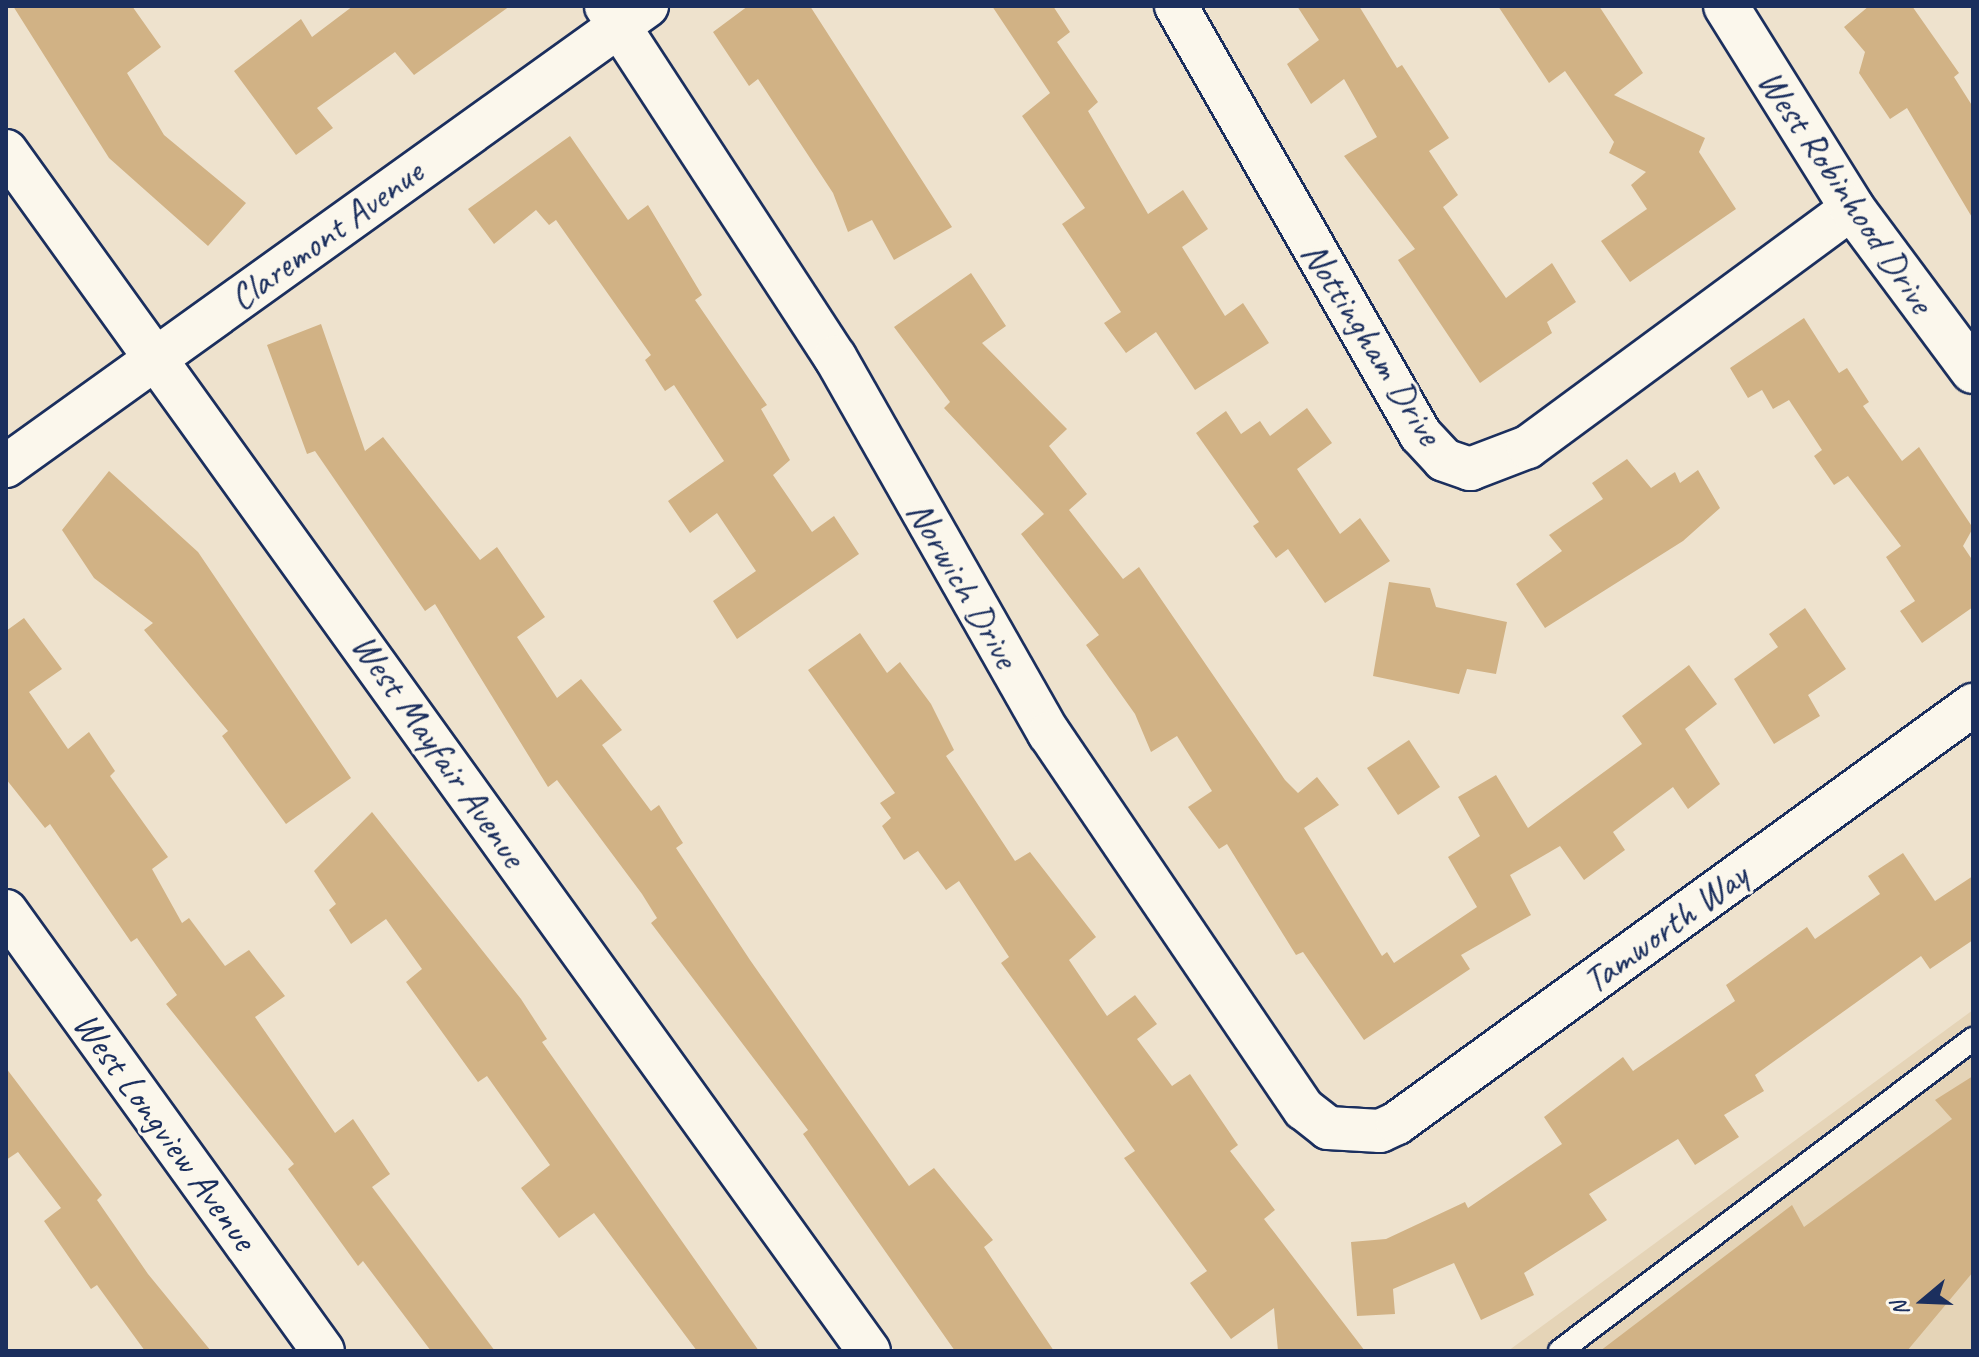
<!DOCTYPE html>
<html>
<head>
<meta charset="utf-8">
<style>
  body { margin:0 }
  #map { position:relative; width:1979px; height:1357px; overflow:hidden; background:#eee2cd; font-family:Caveat,sans-serif }
  div>[style] { position:absolute }
  [style*='--x'] { left:calc(var(--x)*1px); top:calc(var(--y)*1px); width:calc(var(--w)*1px); rotate:calc(var(--a)*1deg) }
  .built>* { inset:0; background:#e5d4b7 }
  .building>* { inset:0; background:#d1b285 }
  .roads { filter:drop-shadow(2px 0 #1b2f5e) drop-shadow(-2px 0 #1b2f5e) drop-shadow(0 2px #1b2f5e) drop-shadow(0 -2px #1b2f5e) }
  .lane>* { height:22px; margin:-11px; padding:0 11px; transform-origin:11px; border-radius:11px; background:#fbf7ec }
  .street>* { height:42px; margin:-21px; padding:0 21px; transform-origin:21px; border-radius:21px; background:#fbf7ec }
  .secondary>* { height:44px; margin:-22px; padding:0 22px; transform-origin:22px; border-radius:22px; background:#fbf7ec }
  span { translate:-50% -50%; white-space:nowrap; text-align:center; line-height:1.15; -webkit-text-stroke:6px #fbf7ec; paint-order:stroke }
  .street-label { font-size:38px; color:#1b2f5e }
  .frame { position:absolute; inset:0; border:8px solid #1b2f5e; pointer-events:none }
  .north { position:absolute; left:1883px; top:1261px; width:80px; height:80px; -webkit-text-stroke:6px #fbf7ec; paint-order:stroke; rotate:251deg; font-size:22px; font-weight:700; line-height:32px; text-align:center; color:#1b2f5e }
  .north::after { content:''; display:block; margin:auto; width:28px; height:36px; background:#1b2f5e; clip-path:polygon(50% 0,100% 100%,50% 72%,0 100%) }
</style>
</head>
<body>
<div id="map">
  <div class="built">
    <div style="clip-path:polygon(1973px 1010px,1973px 1351px,1508px 1351px,1590px 1291px)"></div>
  </div>
  <div class="building">
    <div style="clip-path:polygon(13px 6px,132px 6px,161px 47px,127px 73px,164px 135px,246px 203px,208px 246px,109px 158px)"></div>
    <div style="clip-path:polygon(353px 6px,510px 6px,414px 75px,395px 52px,317px 108px,333px 128px,296px 155px,234px 71px,301px 19px,312px 37px)"></div>
    <div style="clip-path:polygon(748px 6px,810px 6px,952px 227px,894px 260px,872px 220px,848px 232px,833px 193px,758px 79px,749px 86px,713px 32px)"></div>
    <div style="clip-path:polygon(992px 6px,1053px 6px,1070px 32px,1057px 42px,1098px 102px,1088px 111px,1148px 214px,1183px 190px,1208px 229px,1182px 247px,1225px 316px,1243px 303px,1269px 343px,1195px 390px,1156px 332px,1126px 353px,1104px 323px,1121px 312px,1062px 224px,1085px 208px,1022px 116px,1050px 93px)"></div>
    <div style="clip-path:polygon(1297px 6px,1359px 6px,1397px 68px,1402px 65px,1449px 138px,1429px 151px,1458px 195px,1443px 207px,1506px 298px,1552px 263px,1576px 302px,1547px 322px,1552px 333px,1480px 383px,1398px 260px,1415px 249px,1344px 156px,1377px 137px,1344px 79px,1311px 104px,1287px 64px,1319px 40px)"></div>
    <div style="clip-path:polygon(1498px 6px,1599px 6px,1643px 73px,1614px 95px,1705px 138px,1699px 152px,1736px 209px,1630px 282px,1601px 241px,1647px 209px,1631px 185px,1646px 172px,1609px 153px,1614px 142px,1565px 71px,1549px 83px)"></div>
    <div style="clip-path:polygon(1869px 6px,1912px 6px,1959px 73px,1954px 77px,1973px 107px,1973px 219px,1907px 108px,1890px 119px,1859px 73px,1865px 52px,1844px 27px)"></div>
    <div style="clip-path:polygon(570px 136px,628px 220px,648px 205px,702px 295px,695px 300px,767px 405px,761px 409px,790px 460px,773px 475px,812px 532px,834px 516px,859px 554px,737px 639px,713px 601px,756px 571px,717px 513px,690px 533px,668px 501px,724px 461px,674px 385px,665px 391px,645px 360px,651px 355px,556px 220px,549px 225px,536px 210px,494px 244px,468px 209px)"></div>
    <div style="clip-path:polygon(971px 273px,1006px 326px,982px 343px,1067px 429px,1049px 446px,1087px 494px,1069px 510px,1123px 579px,1139px 567px,1285px 780px,1298px 793px,1317px 777px,1339px 805px,1304px 828px,1382px 956px,1387px 952px,1394px 963px,1477px 907px,1448px 857px,1480px 836px,1458px 797px,1496px 775px,1528px 828px,1642px 744px,1622px 716px,1689px 665px,1717px 704px,1685px 729px,1720px 784px,1688px 809px,1673px 787px,1613px 832px,1625px 850px,1584px 880px,1560px 846px,1510px 875px,1531px 915px,1461px 955px,1470px 969px,1364px 1040px,1303px 952px,1296px 955px,1227px 844px,1219px 849px,1188px 807px,1212px 791px,1177px 736px,1151px 752px,1135px 714px,1086px 645px,1099px 635px,1021px 534px,1044px 514px,944px 408px,950px 402px,894px 327px)"></div>
    <div style="clip-path:polygon(1804px 318px,1839px 373px,1847px 368px,1869px 402px,1863px 406px,1902px 461px,1919px 447px,1973px 528px,1963px 546px,1973px 561px,1973px 607px,1922px 643px,1900px 611px,1915px 601px,1886px 557px,1901px 546px,1848px 476px,1834px 485px,1814px 456px,1822px 450px,1789px 400px,1773px 409px,1762px 390px,1748px 398px,1730px 368px)"></div>
    <div style="clip-path:polygon(321px 324px,365px 451px,383px 437px,480px 560px,497px 547px,545px 617px,517px 637px,557px 698px,581px 679px,622px 730px,602px 745px,651px 811px,659px 805px,683px 843px,676px 848px,750px 960px,909px 1186px,934px 1168px,993px 1240px,984px 1247px,1054px 1351px,955px 1351px,803px 1134px,808px 1130px,651px 923px,657px 918px,642px 894px,557px 780px,548px 787px,435px 604px,425px 611px,315px 451px,307px 454px,267px 345px)"></div>
    <div style="clip-path:polygon(1307px 408px,1332px 443px,1297px 469px,1340px 534px,1360px 518px,1390px 561px,1325px 603px,1288px 549px,1276px 558px,1253px 526px,1259px 522px,1196px 433px,1226px 411px,1241px 434px,1260px 421px,1270px 436px)"></div>
    <div style="clip-path:polygon(1627px 459px,1651px 488px,1675px 472px,1680px 483px,1698px 470px,1720px 508px,1683px 541px,1545px 628px,1516px 584px,1562px 551px,1549px 535px,1603px 499px,1592px 483px)"></div>
    <div style="clip-path:polygon(109px 471px,198px 552px,351px 778px,286px 824px,222px 736px,228px 731px,144px 630px,153px 623px,94px 578px,62px 530px)"></div>
    <div style="clip-path:polygon(1389px 582px,1430px 588px,1436px 607px,1507px 622px,1496px 674px,1467px 669px,1459px 694px,1373px 676px)"></div>
    <div style="clip-path:polygon(1805px 608px,1846px 669px,1808px 695px,1820px 716px,1774px 744px,1734px 679px,1778px 647px,1769px 634px)"></div>
    <div style="clip-path:polygon(24px 618px,62px 669px,29px 692px,68px 749px,89px 732px,115px 771px,110px 776px,168px 857px,152px 869px,182px 923px,189px 918px,225px 966px,249px 950px,285px 996px,255px 1017px,335px 1133px,353px 1119px,390px 1174px,372px 1187px,495px 1351px,431px 1351px,363px 1261px,358px 1266px,288px 1169px,294px 1164px,166px 1004px,177px 995px,137px 938px,131px 942px,50px 824px,45px 828px,6px 779px,6px 631px)"></div>
    <div style="clip-path:polygon(860px 633px,887px 673px,900px 662px,931px 704px,954px 750px,946px 756px,1015px 861px,1030px 852px,1096px 937px,1069px 960px,1107px 1016px,1135px 995px,1157px 1024px,1137px 1039px,1172px 1086px,1190px 1074px,1238px 1145px,1230px 1151px,1275px 1210px,1264px 1219px,1365px 1351px,1278px 1351px,1274px 1308px,1231px 1339px,1190px 1283px,1207px 1271px,1124px 1158px,1135px 1151px,1001px 963px,1009px 957px,959px 881px,946px 890px,918px 851px,904px 860px,882px 826px,891px 818px,880px 803px,895px 793px,808px 670px)"></div>
    <div style="clip-path:polygon(1409px 740px,1440px 787px,1398px 815px,1367px 768px)"></div>
    <div style="clip-path:polygon(372px 812px,521px 999px,547px 1039px,542px 1042px,759px 1351px,697px 1351px,594px 1213px,559px 1238px,521px 1188px,550px 1165px,487px 1076px,478px 1082px,406px 982px,422px 969px,386px 919px,351px 944px,329px 910px,336px 904px,314px 871px)"></div>
    <div style="clip-path:polygon(1903px 853px,1935px 901px,1973px 876px,1973px 940px,1930px 969px,1921px 956px,1755px 1075px,1764px 1091px,1724px 1115px,1739px 1137px,1695px 1165px,1678px 1139px,1589px 1194px,1607px 1220px,1524px 1273px,1534px 1295px,1481px 1320px,1454px 1263px,1393px 1289px,1395px 1314px,1357px 1316px,1351px 1242px,1386px 1239px,1465px 1202px,1468px 1208px,1562px 1144px,1544px 1117px,1623px 1057px,1633px 1071px,1735px 1001px,1726px 985px,1807px 927px,1815px 939px,1880px 894px,1868px 876px)"></div>
    <div style="clip-path:polygon(6px 1068px,102px 1195px,97px 1200px,148px 1274px,211px 1351px,145px 1351px,97px 1285px,91px 1289px,44px 1221px,61px 1208px,18px 1152px,6px 1160px)"></div>
    <div style="clip-path:polygon(1973px 1076px,1973px 1272px,1907px 1351px,1600px 1351px,1792px 1205px,1804px 1227px,1952px 1119px,1935px 1100px)"></div>
  </div>
  <div class="roads">
    <div class="lane">
      <div style="--x:1560;--y:1351;--w:518;--a:-37.07"></div>
    </div>
    <div class="street">
      <div style="--x:606;--y:6;--w:419;--a:56.9"></div>
      <div style="--x:835;--y:357;--w:433;--a:60.4"></div>
      <div style="--x:1049;--y:733;--w:454;--a:55.9"></div>
      <div style="--x:1304;--y:1109;--w:31;--a:38"></div>
      <div style="--x:1328;--y:1128;--w:52;--a:3.3"></div>
      <div style="--x:1380;--y:1131;--w:19;--a:-25"></div>
      <div style="--x:1397;--y:1123;--w:712;--a:-35.97"></div>
      <div style="--x:1176;--y:6;--w:493;--a:60.3"></div>
      <div style="--x:1420;--y:434;--w:35;--a:47"></div>
      <div style="--x:1444;--y:460;--w:28;--a:19"></div>
      <div style="--x:1470;--y:469;--w:62;--a:-20.8"></div>
      <div style="--x:1528;--y:447;--w:403;--a:-36.4"></div>
      <div style="--x:6;--y:151;--w:1478;--a:54.28"></div>
      <div style="--x:6;--y:466;--w:789;--a:-35.66"></div>
      <div style="--x:6;--y:911;--w:542;--a:54.23"></div>
    </div>
    <div class="secondary">
      <div style="--x:1726;--y:6;--w:238;--a:58"></div>
      <div style="--x:1852;--y:208;--w:203;--a:53.4"></div>
    </div>
  </div>
  <div class="street-label">
    <span style="left:1846px;top:191px;rotate:56deg">West Robinhood Drive</span>
    <span style="left:326px;top:235px;rotate:-36deg">Claremont Avenue</span>
    <span style="left:1372px;top:343px;rotate:58deg">Nottingham Drive</span>
    <span style="left:963px;top:584px;rotate:60deg">Norwich Drive</span>
    <span style="left:439px;top:750px;rotate:55deg">West Mayfair Avenue</span>
    <span style="left:1665px;top:928px;rotate:-36deg">Tamworth Way</span>
    <span style="left:165px;top:1131px;rotate:54deg">West Longview Avenue</span>
  </div>
  <div class="frame"></div>
  <div class="north">N</div>
</div>
</body>
</html>
